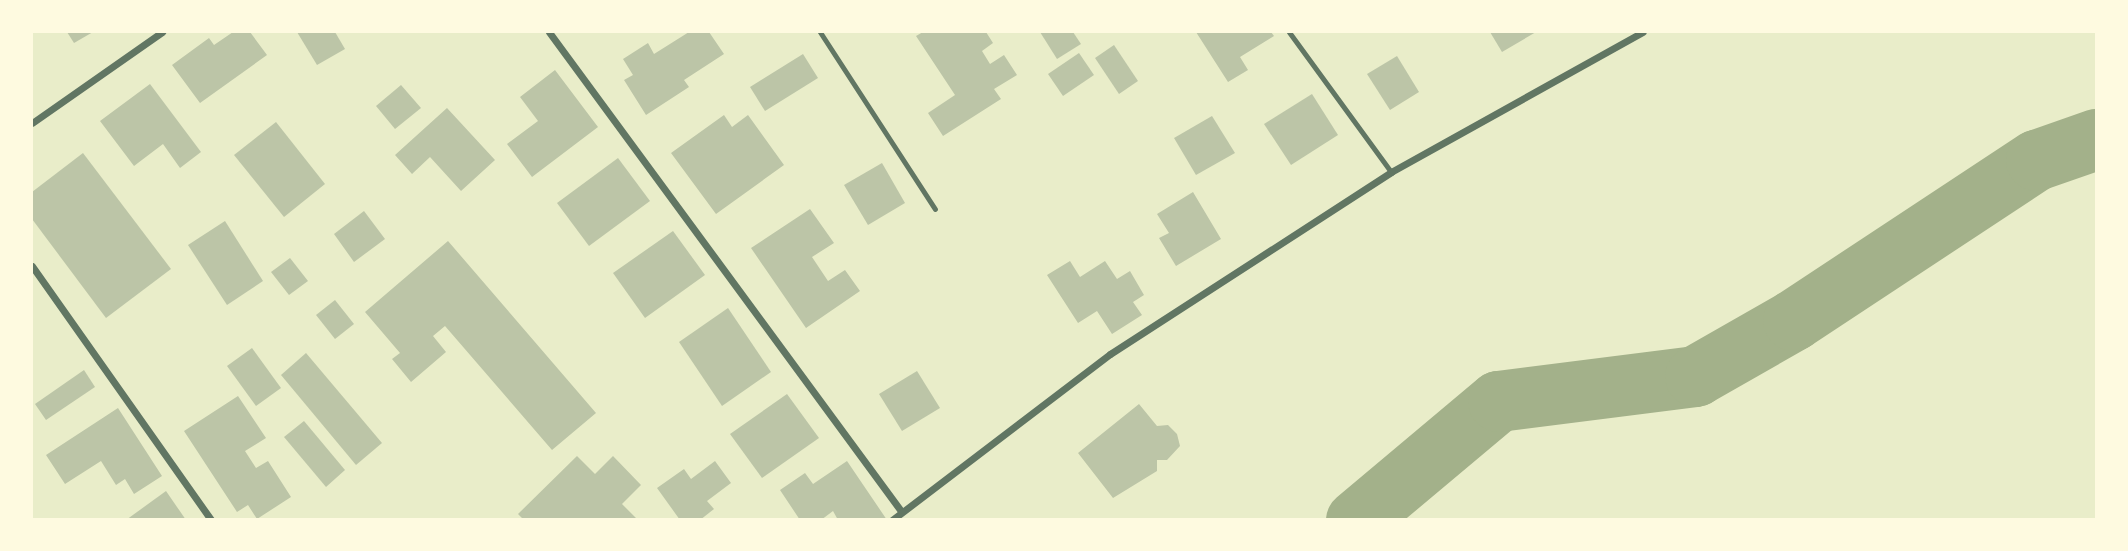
<!DOCTYPE html>
<html>
<head>
<meta charset="utf-8">
<style>
  body { margin:0 }
  #map { position:relative; width:2128px; height:551px; overflow:hidden; background:#e9edc9; font-family:"Golos Text",sans-serif }
  div>[style] { position:absolute }
  [style*='--x'] { left:calc(var(--x)*1px); top:calc(var(--y)*1px); width:calc(var(--w)*1px); rotate:calc(var(--a)*1deg) }
  .river>* { height:61px; margin:-30.5px; padding:0 30.5px; transform-origin:30.5px; border-radius:30.5px; background:#a3b18a }
  .building>* { inset:0; background:#bcc5a7 }
  .service>* { height:5px; margin:-2.5px; padding:0 2.5px; transform-origin:2.5px; border-radius:2.5px; background:#617663 }
  .minor>* { height:7px; margin:-3.5px; padding:0 3.5px; transform-origin:3.5px; border-radius:3.5px; background:#617663 }
  span { translate:-50% -50%; white-space:nowrap; text-align:center; line-height:1.15; -webkit-text-stroke:5px #fefae0; paint-order:stroke }
  .frame { position:absolute; inset:0; border:33px solid #fefae0; pointer-events:none }
</style>
</head>
<body>
<div id="map">
  <div class="river">
    <div style="--x:1356;--y:520;--w:185;--a:-40"></div>
    <div style="--x:1498;--y:401;--w:199;--a:-7.2"></div>
    <div style="--x:1695;--y:376;--w:113;--a:-29.7"></div>
    <div style="--x:1793;--y:320;--w:291;--a:-33.4"></div>
    <div style="--x:2036;--y:160;--w:64;--a:-19.3"></div>
  </div>
  <div class="building">
    <div style="clip-path:polygon(67px 32px,93px 32px,74px 43px)"></div>
    <div style="clip-path:polygon(233px 32px,250px 32px,267px 55px,200px 103px,172px 65px,209px 38px,214px 45px)"></div>
    <div style="clip-path:polygon(297px 32px,335px 32px,345px 49px,317px 65px)"></div>
    <div style="clip-path:polygon(689px 32px,709px 32px,724px 54px,684px 80px,689px 87px,646px 115px,624px 80px,633px 75px,623px 59px,648px 43px,654px 54px)"></div>
    <div style="clip-path:polygon(923px 32px,986px 32px,993px 43px,982px 51px,990px 64px,1004px 55px,1017px 75px,994px 89px,1001px 99px,943px 136px,928px 113px,955px 95px,916px 36px)"></div>
    <div style="clip-path:polygon(1040px 32px,1073px 32px,1081px 44px,1057px 59px)"></div>
    <div style="clip-path:polygon(1196px 32px,1271px 32px,1274px 36px,1240px 57px,1248px 70px,1228px 82px)"></div>
    <div style="clip-path:polygon(1490px 32px,1536px 32px,1502px 52px)"></div>
    <div style="clip-path:polygon(1114px 45px,1138px 81px,1119px 94px,1095px 58px)"></div>
    <div style="clip-path:polygon(1079px 53px,1094px 75px,1063px 96px,1048px 74px)"></div>
    <div style="clip-path:polygon(803px 54px,818px 78px,765px 111px,750px 87px)"></div>
    <div style="clip-path:polygon(1397px 56px,1419px 92px,1390px 110px,1367px 74px)"></div>
    <div style="clip-path:polygon(555px 70px,598px 127px,532px 177px,507px 144px,538px 121px,520px 97px)"></div>
    <div style="clip-path:polygon(150px 84px,201px 152px,180px 168px,163px 144px,134px 166px,100px 121px)"></div>
    <div style="clip-path:polygon(401px 85px,421px 108px,395px 129px,376px 106px)"></div>
    <div style="clip-path:polygon(1312px 94px,1338px 135px,1291px 165px,1264px 124px)"></div>
    <div style="clip-path:polygon(447px 108px,495px 160px,461px 191px,430px 157px,412px 174px,395px 155px)"></div>
    <div style="clip-path:polygon(724px 115px,732px 127px,748px 115px,784px 165px,716px 214px,671px 153px)"></div>
    <div style="clip-path:polygon(1212px 116px,1235px 153px,1196px 175px,1174px 138px)"></div>
    <div style="clip-path:polygon(276px 122px,325px 184px,284px 217px,234px 155px)"></div>
    <div style="clip-path:polygon(83px 153px,171px 269px,106px 318px,32px 219px,32px 192px)"></div>
    <div style="clip-path:polygon(618px 158px,650px 201px,589px 246px,557px 203px)"></div>
    <div style="clip-path:polygon(882px 163px,905px 203px,868px 225px,844px 185px)"></div>
    <div style="clip-path:polygon(1193px 192px,1221px 239px,1176px 266px,1159px 238px,1169px 233px,1157px 214px)"></div>
    <div style="clip-path:polygon(810px 209px,834px 243px,812px 257px,828px 281px,845px 270px,860px 291px,806px 328px,751px 248px)"></div>
    <div style="clip-path:polygon(364px 211px,385px 239px,354px 262px,334px 234px)"></div>
    <div style="clip-path:polygon(225px 221px,263px 281px,227px 305px,188px 245px)"></div>
    <div style="clip-path:polygon(673px 231px,705px 275px,645px 318px,613px 273px)"></div>
    <div style="clip-path:polygon(448px 241px,596px 413px,552px 450px,445px 326px,433px 336px,446px 352px,411px 382px,392px 359px,400px 353px,365px 312px)"></div>
    <div style="clip-path:polygon(290px 258px,308px 281px,289px 295px,271px 272px)"></div>
    <div style="clip-path:polygon(1070px 261px,1080px 277px,1105px 261px,1117px 279px,1130px 271px,1144px 295px,1133px 302px,1142px 315px,1112px 334px,1097px 311px,1078px 323px,1047px 275px)"></div>
    <div style="clip-path:polygon(335px 300px,354px 324px,335px 339px,316px 315px)"></div>
    <div style="clip-path:polygon(728px 308px,771px 372px,722px 406px,679px 342px)"></div>
    <div style="clip-path:polygon(252px 348px,281px 388px,256px 406px,227px 366px)"></div>
    <div style="clip-path:polygon(306px 353px,382px 443px,356px 465px,281px 375px)"></div>
    <div style="clip-path:polygon(84px 370px,95px 387px,46px 420px,35px 404px)"></div>
    <div style="clip-path:polygon(917px 371px,940px 408px,902px 431px,879px 394px)"></div>
    <div style="clip-path:polygon(787px 394px,819px 438px,762px 478px,730px 434px)"></div>
    <div style="clip-path:polygon(238px 396px,266px 438px,245px 451px,256px 468px,268px 461px,291px 497px,257px 519px,248px 505px,237px 512px,184px 431px)"></div>
    <div style="clip-path:polygon(1139px 404px,1157px 426px,1168px 425px,1177px 434px,1180px 446px,1167px 460px,1157px 460px,1157px 471px,1113px 498px,1078px 453px)"></div>
    <div style="clip-path:polygon(118px 408px,162px 476px,134px 494px,125px 479px,116px 485px,101px 461px,65px 484px,46px 455px)"></div>
    <div style="clip-path:polygon(304px 421px,345px 470px,326px 487px,284px 437px)"></div>
    <div style="clip-path:polygon(577px 456px,595px 474px,613px 456px,641px 485px,622px 504px,638px 520px,524px 520px,518px 514px)"></div>
    <div style="clip-path:polygon(715px 461px,731px 483px,707px 501px,714px 509px,700px 520px,680px 520px,657px 488px,684px 469px,691px 479px)"></div>
    <div style="clip-path:polygon(847px 461px,887px 520px,838px 520px,833px 511px,821px 520px,800px 520px,780px 490px,805px 473px,813px 484px)"></div>
    <div style="clip-path:polygon(166px 491px,186px 520px,126px 520px)"></div>
  </div>
  <div class="service">
    <div style="--x:820;--y:32;--w:211;--a:57"></div>
    <div style="--x:1289;--y:32;--w:173;--a:53.9"></div>
  </div>
  <div class="minor">
    <div style="--x:549;--y:32;--w:594;--a:53.69"></div>
    <div style="--x:32;--y:123;--w:159;--a:-35"></div>
    <div style="--x:32;--y:266;--w:311;--a:54.8"></div>
    <div style="--x:892;--y:520;--w:274;--a:-37.3"></div>
    <div style="--x:1110;--y:354;--w:335;--a:-32.9"></div>
    <div style="--x:1391;--y:172;--w:288;--a:-29.1"></div>
  </div>
  <div class="frame"></div>
</div>
</body>
</html>
